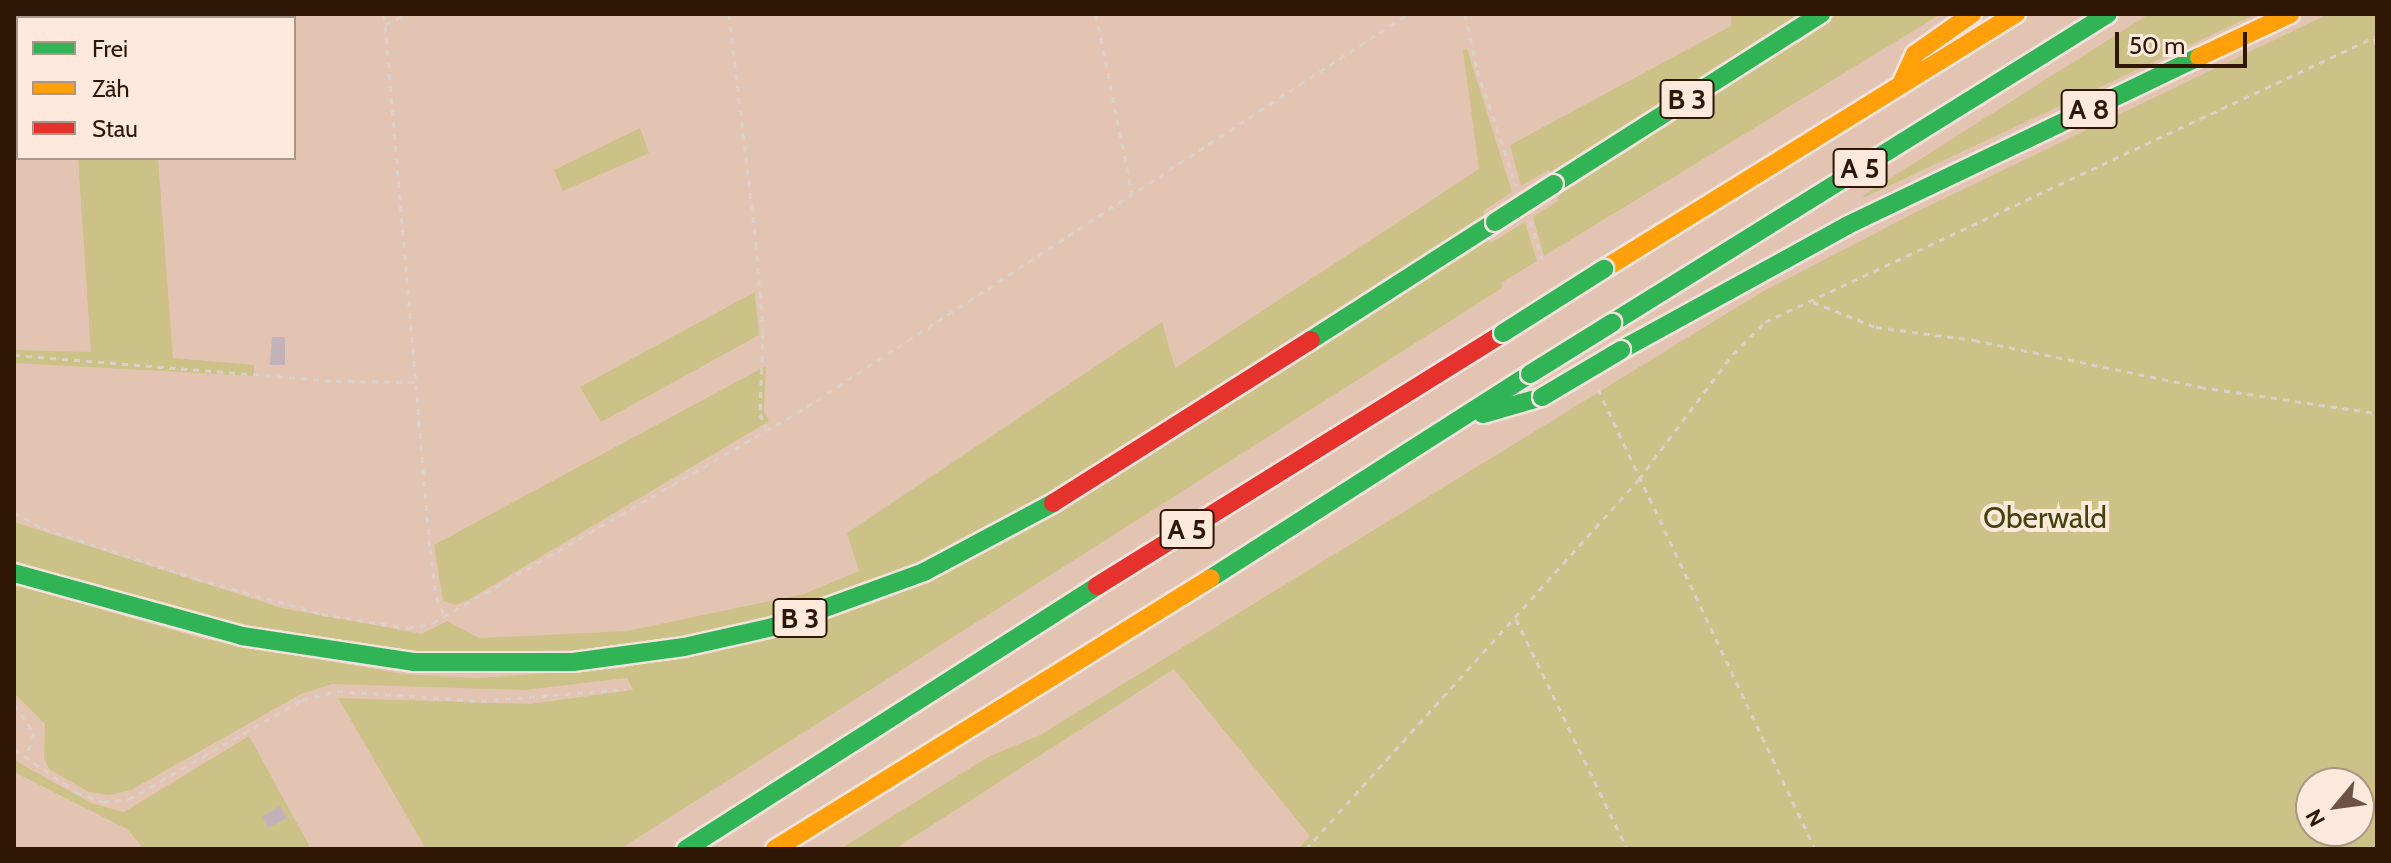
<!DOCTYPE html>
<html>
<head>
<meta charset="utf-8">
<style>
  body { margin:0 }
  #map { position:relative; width:2391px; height:863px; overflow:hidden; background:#e3c4b2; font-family:Cabin,sans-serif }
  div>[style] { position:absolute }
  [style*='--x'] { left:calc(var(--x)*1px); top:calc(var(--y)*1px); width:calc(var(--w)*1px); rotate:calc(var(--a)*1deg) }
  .green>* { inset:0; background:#ccc287 }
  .building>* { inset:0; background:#c3b2b8 }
  .path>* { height:3px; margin-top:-1.5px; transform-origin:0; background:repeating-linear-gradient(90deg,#dad0ca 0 6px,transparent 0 12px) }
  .roads { filter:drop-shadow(2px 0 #f2e4dc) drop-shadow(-2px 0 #f2e4dc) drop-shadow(0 2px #f2e4dc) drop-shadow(0 -2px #f2e4dc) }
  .fast>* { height:18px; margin:-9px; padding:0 9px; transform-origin:9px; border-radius:9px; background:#30b455 }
  .slow>* { height:18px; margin:-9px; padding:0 9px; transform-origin:9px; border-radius:9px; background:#ff9f0a }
  .jam>* { height:18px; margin:-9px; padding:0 9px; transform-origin:9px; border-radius:9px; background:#e5322d }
  .bridges { filter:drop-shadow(2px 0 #f2e4dc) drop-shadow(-2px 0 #f2e4dc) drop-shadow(0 2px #f2e4dc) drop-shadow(0 -2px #f2e4dc) }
  .fast-bridge>* { height:18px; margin:-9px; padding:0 9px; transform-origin:9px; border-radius:9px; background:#30b455 }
  span { translate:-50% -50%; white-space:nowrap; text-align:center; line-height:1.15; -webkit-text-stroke:8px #fee9dc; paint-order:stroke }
  .shield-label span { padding:2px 6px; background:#fee9dc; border:2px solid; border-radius:6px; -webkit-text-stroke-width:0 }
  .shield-label { font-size:28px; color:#2f1605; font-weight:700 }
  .park-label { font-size:30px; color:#414409 }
  .frame { position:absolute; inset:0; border:16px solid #2f1605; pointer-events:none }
  .legend { position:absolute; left:16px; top:16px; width:280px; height:144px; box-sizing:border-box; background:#fee9dc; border:2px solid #ab9586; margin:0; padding:10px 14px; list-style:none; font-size:24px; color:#2f1605 }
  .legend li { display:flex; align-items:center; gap:16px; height:40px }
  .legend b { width:40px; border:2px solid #ab9586 }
  .north { position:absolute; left:2295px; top:767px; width:80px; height:80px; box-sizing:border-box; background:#fee9dc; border:2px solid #ab9586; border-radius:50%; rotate:241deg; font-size:22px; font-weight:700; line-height:32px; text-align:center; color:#2f1605 }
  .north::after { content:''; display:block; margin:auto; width:28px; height:36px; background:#6e5342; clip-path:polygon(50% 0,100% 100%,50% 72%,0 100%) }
  .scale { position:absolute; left:2115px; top:32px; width:132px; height:36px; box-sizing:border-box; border:4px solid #2f1605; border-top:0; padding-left:10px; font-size:24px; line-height:28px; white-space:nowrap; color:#2f1605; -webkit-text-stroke:6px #fee9dc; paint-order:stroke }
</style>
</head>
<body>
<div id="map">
  <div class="green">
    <div style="clip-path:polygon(68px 14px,147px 14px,147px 18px,68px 18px)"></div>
    <div style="clip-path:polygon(1731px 14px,1800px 14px,1551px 173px,1548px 170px,1521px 186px,1510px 145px,1731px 26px)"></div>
    <div style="clip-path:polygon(1837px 14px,1941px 14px,1544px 256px,1533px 217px,1558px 201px,1557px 196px)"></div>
    <div style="clip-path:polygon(2149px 14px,2256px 14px,1863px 198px,1864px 195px)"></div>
    <div style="clip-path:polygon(evenodd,2328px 14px,2377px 14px,2377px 849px,1298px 849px,1310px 836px,1174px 669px,895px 849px,840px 849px,988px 757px,1040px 735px,1760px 293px,1920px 210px,2328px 14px,2311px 783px,2359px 783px,2359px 831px,2311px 831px,2311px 783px)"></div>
    <div style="clip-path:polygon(1467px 49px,1512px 192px,1483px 211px,1485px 216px,1072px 481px,918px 564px,788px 612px,688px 636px,580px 650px,435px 653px,269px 632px,14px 562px,14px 522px,282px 608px,422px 634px,447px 621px,479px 638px,627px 631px,804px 594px,859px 571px,847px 533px,1162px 322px,1175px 368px,1479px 169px,1463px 50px)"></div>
    <div style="clip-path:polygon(640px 128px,649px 153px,563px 191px,554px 170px)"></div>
    <div style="clip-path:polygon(78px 158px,158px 158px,173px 358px,254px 365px,254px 376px,14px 363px,14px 350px,91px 352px)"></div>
    <div style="clip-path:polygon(1525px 222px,1537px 261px,1501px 283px,1502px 288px,620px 849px,426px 849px,338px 698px,530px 704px,633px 690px,627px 678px,524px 690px,332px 684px,301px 694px,131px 790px,109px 795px,89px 792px,49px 769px,44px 758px,45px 724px,14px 693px,14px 584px,204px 639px,402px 674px,475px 678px,623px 668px,816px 623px,893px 596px,1026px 530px,1488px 239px,1491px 243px)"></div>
    <div style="clip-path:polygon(755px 292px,759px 335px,601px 422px,580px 387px)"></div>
    <div style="clip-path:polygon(766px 366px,764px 413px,769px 421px,468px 600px,456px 605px,443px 601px,434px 545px)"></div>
    <div style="clip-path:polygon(249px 736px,311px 849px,144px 849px,127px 829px,14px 772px,14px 760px,91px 803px,124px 812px)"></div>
  </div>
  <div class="building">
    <div style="clip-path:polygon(272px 337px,285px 337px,285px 365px,270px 365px)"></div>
    <div style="clip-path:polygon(280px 806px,287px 818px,268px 828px,262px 816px)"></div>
  </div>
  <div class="path">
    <div style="--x:356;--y:14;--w:14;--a:0"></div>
    <div style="--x:384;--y:14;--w:537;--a:85.09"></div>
    <div style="--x:430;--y:549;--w:48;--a:82.9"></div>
    <div style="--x:436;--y:597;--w:22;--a:66"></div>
    <div style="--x:729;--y:14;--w:232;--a:83.3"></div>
    <div style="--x:756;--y:244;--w:88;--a:85.5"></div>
    <div style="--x:763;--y:332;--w:82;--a:92.1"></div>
    <div style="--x:760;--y:414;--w:18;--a:68"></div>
    <div style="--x:1096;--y:14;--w:184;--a:78.7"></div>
    <div style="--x:1465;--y:14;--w:57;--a:77.9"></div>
    <div style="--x:1477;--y:70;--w:122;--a:71.4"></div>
    <div style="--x:385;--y:24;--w:23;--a:-25"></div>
    <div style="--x:2374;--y:38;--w:11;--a:75"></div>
    <div style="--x:1530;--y:221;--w:40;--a:72"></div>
    <div style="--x:1813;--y:302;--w:68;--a:21.6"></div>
    <div style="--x:1876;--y:327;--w:99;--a:7.6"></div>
    <div style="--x:1974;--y:340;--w:231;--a:11.7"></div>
    <div style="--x:2200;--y:387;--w:179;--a:8.4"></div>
    <div style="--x:14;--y:355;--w:323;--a:4.6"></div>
    <div style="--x:336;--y:381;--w:79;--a:0.7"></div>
    <div style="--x:1598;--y:389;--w:509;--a:64.74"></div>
    <div style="--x:14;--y:512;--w:34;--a:30"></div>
    <div style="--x:44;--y:529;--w:161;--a:18.1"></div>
    <div style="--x:197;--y:579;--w:130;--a:15.6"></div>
    <div style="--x:322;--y:614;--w:87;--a:9.2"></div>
    <div style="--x:408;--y:628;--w:25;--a:-11"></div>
    <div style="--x:433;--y:623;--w:420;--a:-30"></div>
    <div style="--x:797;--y:413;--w:730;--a:-33.15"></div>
    <div style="--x:1516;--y:619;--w:255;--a:64.2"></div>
    <div style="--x:14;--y:704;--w:35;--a:55"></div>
    <div style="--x:34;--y:733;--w:23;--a:108"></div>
    <div style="--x:14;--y:749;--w:75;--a:34.7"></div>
    <div style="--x:76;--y:792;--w:29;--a:20"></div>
    <div style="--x:103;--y:802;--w:26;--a:-7"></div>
    <div style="--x:129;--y:799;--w:199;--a:-29.8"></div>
    <div style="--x:302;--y:700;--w:36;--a:-14"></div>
    <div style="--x:337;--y:691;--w:144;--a:4"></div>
    <div style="--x:481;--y:701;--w:145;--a:-4.7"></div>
    <div style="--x:1306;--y:849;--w:498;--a:-48"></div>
    <div style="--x:1639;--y:479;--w:156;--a:-53.1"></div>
    <div style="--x:1733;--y:354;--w:45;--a:-45"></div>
    <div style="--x:1765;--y:322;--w:676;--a:-25.05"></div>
  </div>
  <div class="roads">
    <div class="fast">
      <div style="--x:1554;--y:184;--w:317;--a:-32.5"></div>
      <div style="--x:1612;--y:323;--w:584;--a:-31.92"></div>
      <div style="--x:1311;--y:340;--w:219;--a:-32.7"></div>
      <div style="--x:1621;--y:350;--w:259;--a:-28.8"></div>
      <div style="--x:1848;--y:225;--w:389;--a:-25.6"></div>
      <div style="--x:1483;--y:414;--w:61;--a:-16.1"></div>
      <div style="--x:14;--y:573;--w:237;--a:15.4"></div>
      <div style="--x:242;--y:636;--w:173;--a:8.6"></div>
      <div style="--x:413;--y:662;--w:160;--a:0"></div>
      <div style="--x:573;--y:662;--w:112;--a:-7.7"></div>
      <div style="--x:684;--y:647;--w:91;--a:-12.7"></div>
      <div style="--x:773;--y:627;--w:161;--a:-20"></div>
      <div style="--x:924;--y:572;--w:146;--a:-28.1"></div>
      <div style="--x:1211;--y:578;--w:379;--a:-32.6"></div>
      <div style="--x:686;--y:849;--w:488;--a:-32.6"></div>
    </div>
    <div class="slow">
      <div style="--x:2199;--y:57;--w:101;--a:-25.3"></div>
      <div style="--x:1902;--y:82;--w:31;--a:-65"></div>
      <div style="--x:1915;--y:54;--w:70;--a:-35.1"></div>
      <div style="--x:1604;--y:269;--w:485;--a:-31.8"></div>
      <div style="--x:775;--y:849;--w:513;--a:-31.86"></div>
    </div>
    <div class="jam">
      <div style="--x:1053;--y:503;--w:305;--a:-32.3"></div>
      <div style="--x:1097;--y:586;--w:478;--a:-31.9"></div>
    </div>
  </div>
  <div class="bridges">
    <div class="fast-bridge">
      <div style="--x:1495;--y:222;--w:70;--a:-32.8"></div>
      <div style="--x:1503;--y:333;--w:120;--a:-32.4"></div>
      <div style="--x:1530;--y:374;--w:97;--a:-31.9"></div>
      <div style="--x:1542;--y:397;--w:92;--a:-30.7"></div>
    </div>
  </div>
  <div class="shield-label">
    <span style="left:1687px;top:99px">B 3</span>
    <span style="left:2089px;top:109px">A 8</span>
    <span style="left:1860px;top:168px">A 5</span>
    <span style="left:1187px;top:529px">A 5</span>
    <span style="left:800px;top:618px">B 3</span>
  </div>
  <div class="park-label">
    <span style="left:2045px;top:518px">Oberwald</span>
  </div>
  <div class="frame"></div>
  <ul class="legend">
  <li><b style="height:10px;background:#30b455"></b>Frei</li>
  <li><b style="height:10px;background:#ff9f0a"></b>Zäh</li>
  <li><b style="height:10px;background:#e5322d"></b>Stau</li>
  </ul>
  <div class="north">N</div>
  <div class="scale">50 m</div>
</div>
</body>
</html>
